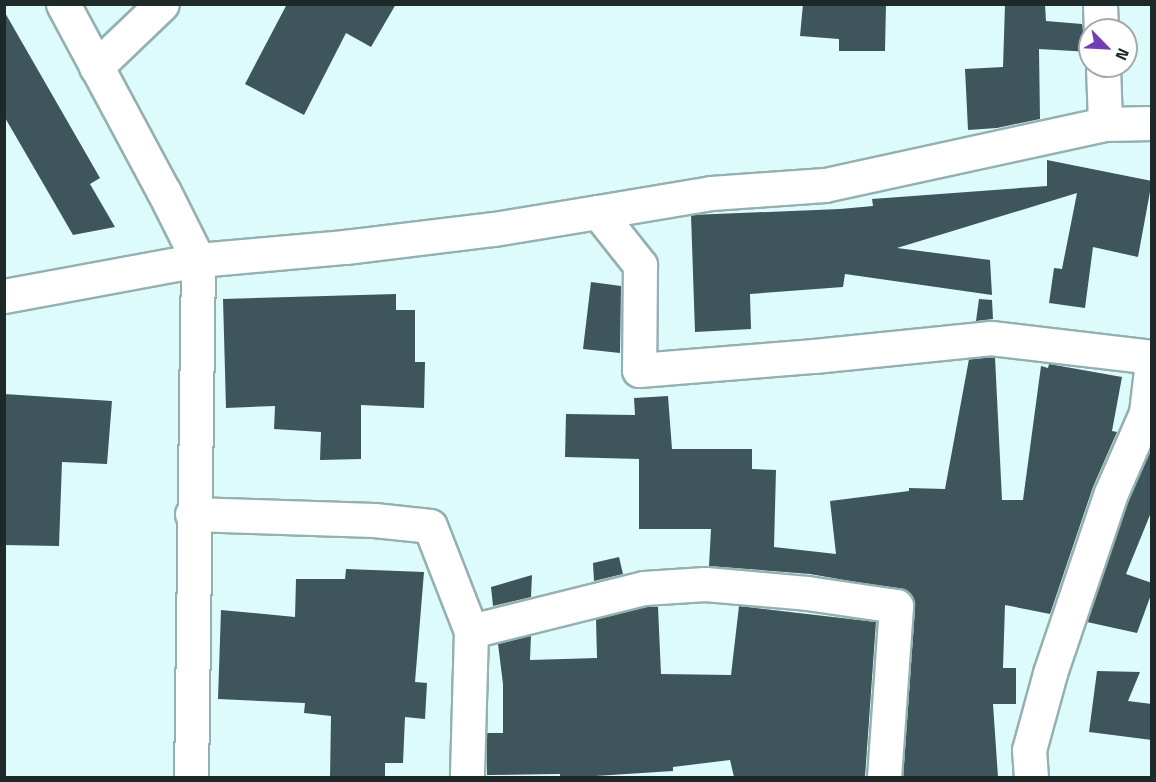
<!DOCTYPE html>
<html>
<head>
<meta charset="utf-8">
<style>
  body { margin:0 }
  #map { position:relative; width:1156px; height:782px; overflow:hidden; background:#defbfc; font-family:"Titillium Web",sans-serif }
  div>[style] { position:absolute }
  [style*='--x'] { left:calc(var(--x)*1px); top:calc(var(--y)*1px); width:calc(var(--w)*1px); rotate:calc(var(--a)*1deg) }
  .building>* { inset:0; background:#3e555c }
  .roads { filter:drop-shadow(2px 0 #95b0b1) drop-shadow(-2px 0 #95b0b1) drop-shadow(0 2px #95b0b1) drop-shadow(0 -2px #95b0b1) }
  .street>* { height:33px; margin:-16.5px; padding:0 16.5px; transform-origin:16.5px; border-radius:16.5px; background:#fff }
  span { translate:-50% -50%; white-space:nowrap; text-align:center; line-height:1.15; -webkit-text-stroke:6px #fff; paint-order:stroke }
  .frame { position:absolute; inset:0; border:6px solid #1e2929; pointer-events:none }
  .north { position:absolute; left:1078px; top:18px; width:60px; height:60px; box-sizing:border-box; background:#fff; border:2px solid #a5a9a9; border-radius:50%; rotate:114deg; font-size:16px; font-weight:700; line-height:24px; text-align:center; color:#1e2929 }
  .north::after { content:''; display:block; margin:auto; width:21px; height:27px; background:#753db3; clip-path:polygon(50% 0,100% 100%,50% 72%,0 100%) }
</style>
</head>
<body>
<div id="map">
  <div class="building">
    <div style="clip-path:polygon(287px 4px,396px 4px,371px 47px,346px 33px,304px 115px,245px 84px)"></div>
    <div style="clip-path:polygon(803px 4px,886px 4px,885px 51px,839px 51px,839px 39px,800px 36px)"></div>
    <div style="clip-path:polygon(1005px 4px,1045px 4px,1046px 21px,1082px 24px,1090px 52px,1039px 49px,1040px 119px,997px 128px,968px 130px,965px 69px,1003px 67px)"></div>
    <div style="clip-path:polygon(4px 11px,100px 178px,90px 184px,115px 227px,73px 235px,4px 116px)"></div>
    <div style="clip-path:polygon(1047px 160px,1152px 181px,1138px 257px,1093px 247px,1085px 308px,1049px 303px,1054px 268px,1062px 269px,1077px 193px,897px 248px,990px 260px,992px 295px,845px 274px,843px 287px,750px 294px,751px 329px,695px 332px,691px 215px,840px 209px,873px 206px,872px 199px,1047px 186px)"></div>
    <div style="clip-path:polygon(591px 282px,621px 286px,620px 353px,583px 349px)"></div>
    <div style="clip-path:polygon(396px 294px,396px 310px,415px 310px,415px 362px,425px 362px,424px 408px,361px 405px,361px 459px,320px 460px,321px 432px,274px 429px,275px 406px,226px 408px,223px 299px)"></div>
    <div style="clip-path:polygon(979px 299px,992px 300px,993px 319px,976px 321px)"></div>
    <div style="clip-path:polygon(995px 357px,1002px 500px,1023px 500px,1041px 366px,1048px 368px,1049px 364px,1122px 377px,1112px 431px,1117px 432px,1093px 487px,1050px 614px,1005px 605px,1003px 668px,1016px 668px,1016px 704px,993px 704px,998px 777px,903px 777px,915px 607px,913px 598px,907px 591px,810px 574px,709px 566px,711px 529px,639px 529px,639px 459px,565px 457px,566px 414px,635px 415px,634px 398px,668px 396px,672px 449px,752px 449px,752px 469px,776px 470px,774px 547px,836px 554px,830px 501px,909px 491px,909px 488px,945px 489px,969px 359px)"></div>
    <div style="clip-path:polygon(4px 394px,112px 401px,107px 464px,62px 462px,59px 546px,4px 545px)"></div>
    <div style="clip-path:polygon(1152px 447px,1152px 510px,1126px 574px,1152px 583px,1152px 592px,1137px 633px,1087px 622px,1128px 500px)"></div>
    <div style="clip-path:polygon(619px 557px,623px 574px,594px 581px,593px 563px)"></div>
    <div style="clip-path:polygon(346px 569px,424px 572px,415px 682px,427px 683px,425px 719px,405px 717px,403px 763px,385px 763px,385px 777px,330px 777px,331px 716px,304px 713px,305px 703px,218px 699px,221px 610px,295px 617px,296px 579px,345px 579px)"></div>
    <div style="clip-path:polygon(532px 575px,531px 597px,493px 606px,491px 587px)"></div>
    <div style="clip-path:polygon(739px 606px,876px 622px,865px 777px,734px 777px,730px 760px,673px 767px,673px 771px,580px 777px,560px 777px,560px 774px,487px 775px,487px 733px,503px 733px,503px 684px,498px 644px,531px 635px,530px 660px,597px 658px,596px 619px,644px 607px,658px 607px,661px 674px,731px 675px)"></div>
    <div style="clip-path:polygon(1097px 671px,1140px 672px,1128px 701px,1152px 704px,1152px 740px,1089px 732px)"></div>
  </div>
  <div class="roads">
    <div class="street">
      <div style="--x:63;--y:4;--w:213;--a:61.8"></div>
      <div style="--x:164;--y:192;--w:76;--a:63.4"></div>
      <div style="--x:198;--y:260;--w:518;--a:90.77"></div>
      <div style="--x:1100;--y:4;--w:26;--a:88"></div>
      <div style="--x:1103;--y:66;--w:58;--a:88"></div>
      <div style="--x:96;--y:67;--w:91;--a:-43.7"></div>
      <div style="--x:598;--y:212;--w:115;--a:-9.5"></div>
      <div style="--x:711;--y:193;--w:114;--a:-4"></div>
      <div style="--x:825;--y:185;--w:287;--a:-12.3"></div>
      <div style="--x:1105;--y:124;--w:47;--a:-1.2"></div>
      <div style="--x:4;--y:296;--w:197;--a:-10.5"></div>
      <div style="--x:198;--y:260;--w:148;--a:-5.1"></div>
      <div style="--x:345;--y:247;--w:150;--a:-6.9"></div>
      <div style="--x:494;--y:229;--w:105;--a:-9.3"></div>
      <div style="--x:598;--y:212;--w:68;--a:51.6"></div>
      <div style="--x:640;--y:265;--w:105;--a:90.5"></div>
      <div style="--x:639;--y:370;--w:176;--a:-4.6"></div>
      <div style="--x:814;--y:356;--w:178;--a:-5.8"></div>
      <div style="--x:991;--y:338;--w:162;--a:6.7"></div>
      <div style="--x:192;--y:514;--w:182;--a:1.9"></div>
      <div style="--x:374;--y:520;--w:56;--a:6.1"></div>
      <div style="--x:430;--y:526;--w:113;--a:68.7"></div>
      <div style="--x:471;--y:631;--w:147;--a:91.6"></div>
      <div style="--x:471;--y:631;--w:178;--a:-14"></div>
      <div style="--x:644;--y:588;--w:61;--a:-3.8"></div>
      <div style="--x:705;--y:584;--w:102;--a:5"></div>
      <div style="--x:807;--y:593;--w:90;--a:8.3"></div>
      <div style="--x:896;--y:606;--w:172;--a:94"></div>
      <div style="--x:1031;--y:778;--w:28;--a:-94"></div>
      <div style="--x:1029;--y:750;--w:80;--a:-74.7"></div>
      <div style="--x:1050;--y:673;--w:190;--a:-71.3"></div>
      <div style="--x:1111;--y:493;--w:87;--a:-66.4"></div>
      <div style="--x:1146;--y:413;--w:52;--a:-83.4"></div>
    </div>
  </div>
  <div class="frame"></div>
  <div class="north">N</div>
</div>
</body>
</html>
